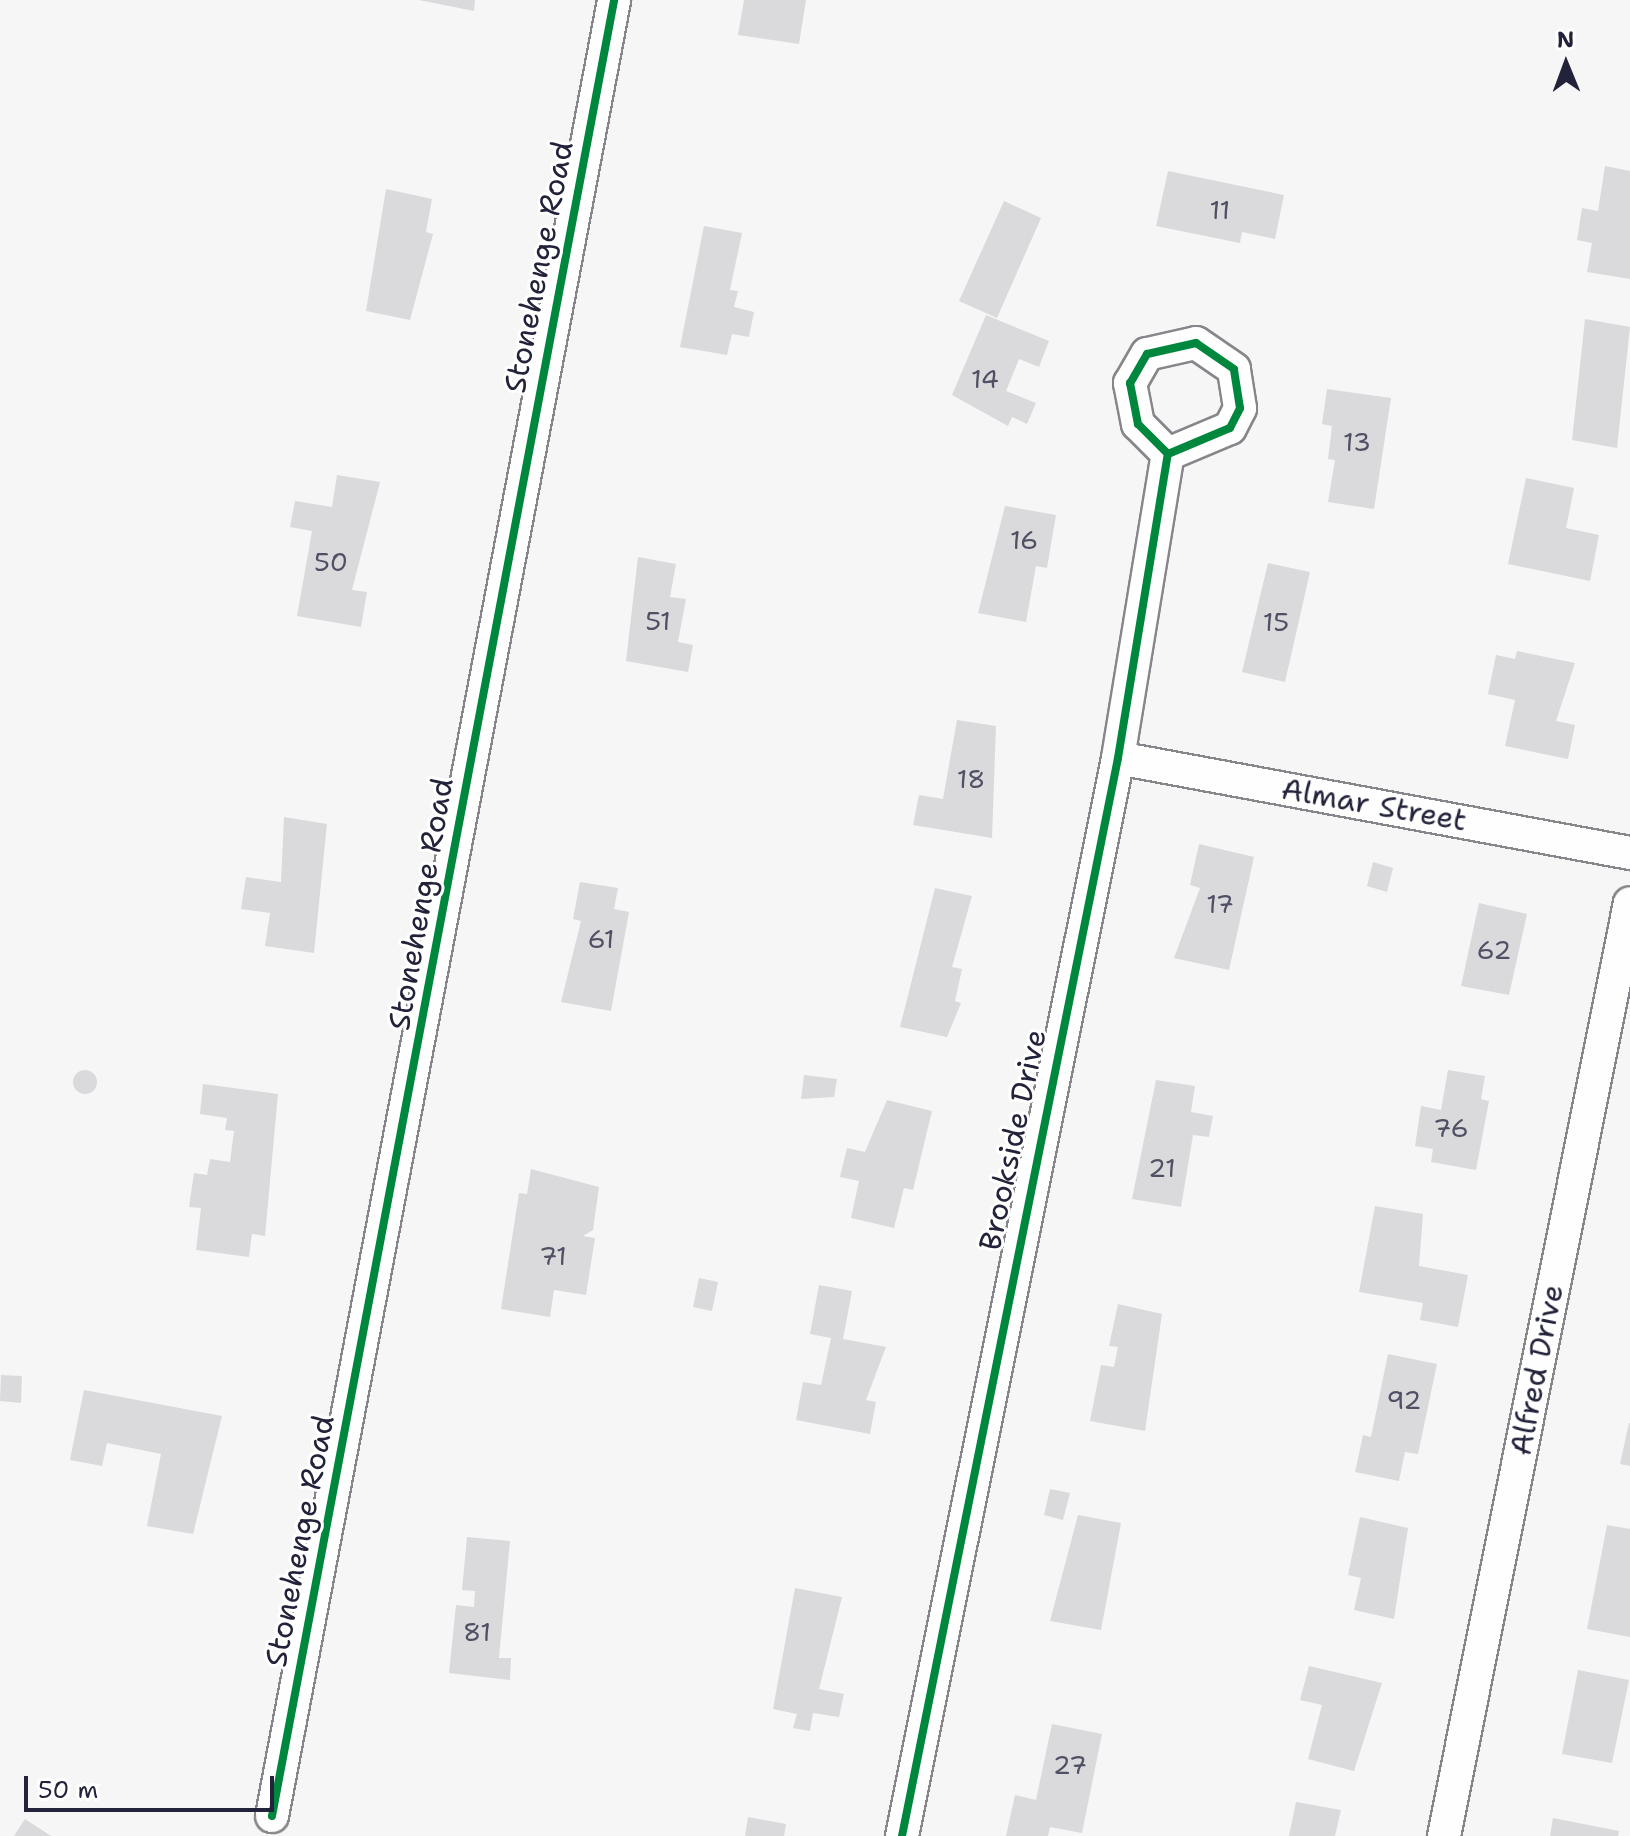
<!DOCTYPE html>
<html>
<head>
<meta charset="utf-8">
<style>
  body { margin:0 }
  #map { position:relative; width:1630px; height:1836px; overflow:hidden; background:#f6f6f7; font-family:"Shantell Sans",sans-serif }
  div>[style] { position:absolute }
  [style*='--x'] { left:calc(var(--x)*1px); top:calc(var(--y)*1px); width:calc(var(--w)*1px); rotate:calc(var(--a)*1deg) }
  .building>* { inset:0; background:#dadadd }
  .round { border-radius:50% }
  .roads { filter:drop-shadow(2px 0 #86868b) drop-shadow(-2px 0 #86868b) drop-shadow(0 2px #86868b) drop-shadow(0 -2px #86868b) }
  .minor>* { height:32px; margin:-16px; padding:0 16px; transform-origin:16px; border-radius:16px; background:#fefefe }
  .cycleway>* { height:8px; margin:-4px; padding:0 4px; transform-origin:4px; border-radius:4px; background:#00873e }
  span { translate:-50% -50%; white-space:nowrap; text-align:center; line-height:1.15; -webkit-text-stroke:6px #fff; paint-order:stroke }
  .number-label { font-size:26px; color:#505064 }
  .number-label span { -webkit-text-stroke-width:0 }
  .street-label { font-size:30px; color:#22223b }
  .north { position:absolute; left:1526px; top:24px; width:80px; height:80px; -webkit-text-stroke:6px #fff; paint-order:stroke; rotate:359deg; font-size:22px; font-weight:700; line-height:32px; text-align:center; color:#22223b }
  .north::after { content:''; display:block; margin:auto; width:28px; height:36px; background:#22223b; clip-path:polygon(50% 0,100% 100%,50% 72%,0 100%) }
  .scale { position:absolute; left:24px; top:1776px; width:250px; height:36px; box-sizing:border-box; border:4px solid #22223b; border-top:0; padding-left:10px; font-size:24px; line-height:28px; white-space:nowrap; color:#22223b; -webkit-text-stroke:6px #fff; paint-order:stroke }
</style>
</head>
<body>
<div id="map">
  <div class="building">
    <div style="clip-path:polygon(419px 0,475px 0,474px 11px)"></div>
    <div style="clip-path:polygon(744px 0,806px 0,799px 44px,738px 35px)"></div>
    <div style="clip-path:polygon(1605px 166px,1630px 171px,1630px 279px,1587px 272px,1592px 243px,1577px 240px,1582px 208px,1598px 211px)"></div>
    <div style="clip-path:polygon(1168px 171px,1284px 195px,1275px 239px,1242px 232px,1240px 243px,1156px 226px)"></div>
    <div style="clip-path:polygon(386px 189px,432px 199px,426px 232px,433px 234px,410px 320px,366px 311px)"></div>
    <div style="clip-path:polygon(1004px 201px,1041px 218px,997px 318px,959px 301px)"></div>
    <div style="clip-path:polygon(704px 226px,742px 233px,730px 290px,738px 291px,734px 307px,754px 312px,749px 337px,732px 334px,727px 355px,680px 347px)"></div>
    <div style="clip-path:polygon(986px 315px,1049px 341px,1039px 367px,1019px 359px,1006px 391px,1036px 403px,1027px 424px,1012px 417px,1008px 426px,952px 395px)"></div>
    <div style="clip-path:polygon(1585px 319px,1630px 327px,1617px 448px,1572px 440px)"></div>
    <div style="clip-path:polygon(1327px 389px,1391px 398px,1374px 509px,1328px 502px,1335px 460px,1328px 459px,1332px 426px,1322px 424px)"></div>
    <div style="clip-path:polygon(337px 475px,380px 482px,352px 590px,367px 592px,361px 627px,297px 616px,312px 531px,290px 527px,295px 501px,332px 507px)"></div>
    <div style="clip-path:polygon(1526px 478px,1574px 488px,1566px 528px,1599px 535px,1590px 581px,1508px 564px)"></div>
    <div style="clip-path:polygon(1005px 506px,1056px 515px,1047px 568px,1036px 566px,1026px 622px,978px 613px)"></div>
    <div style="clip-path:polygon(638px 557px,676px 564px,670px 597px,686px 599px,678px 642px,693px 645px,688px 672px,626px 661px)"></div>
    <div style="clip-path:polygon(1268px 563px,1310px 572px,1285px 682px,1242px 672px)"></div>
    <div style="clip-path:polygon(1517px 651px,1575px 663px,1556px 721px,1575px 725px,1568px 759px,1505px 746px,1515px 700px,1488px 694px,1496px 655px,1515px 659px)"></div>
    <div style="clip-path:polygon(957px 720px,996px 726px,992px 838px,913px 825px,919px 795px,943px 799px)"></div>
    <div style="clip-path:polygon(284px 817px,327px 824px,314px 953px,265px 946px,270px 913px,241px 909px,246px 877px,281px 882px)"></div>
    <div style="clip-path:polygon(1199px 844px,1254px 857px,1229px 970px,1174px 958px,1200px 888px,1190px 885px)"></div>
    <div style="clip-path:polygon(1373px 862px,1393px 868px,1387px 892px,1367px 886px)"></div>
    <div style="clip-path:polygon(580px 882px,618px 888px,614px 909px,629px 912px,611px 1011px,561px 1002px,581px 921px,573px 919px)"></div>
    <div style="clip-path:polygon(935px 888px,972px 896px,952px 967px,962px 969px,955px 1001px,961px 1003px,947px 1037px,900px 1027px)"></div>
    <div style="clip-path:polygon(1479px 903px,1527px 914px,1509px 995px,1461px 986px)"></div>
    <div style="clip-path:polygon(1448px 1070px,1485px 1076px,1481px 1099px,1489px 1101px,1476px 1170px,1431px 1162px,1433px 1149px,1415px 1146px,1421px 1106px,1441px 1110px)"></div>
    <div class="round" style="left:73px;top:1070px;width:24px;height:24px"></div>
    <div style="clip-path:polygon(804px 1075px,837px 1079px,834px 1097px,801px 1099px)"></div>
    <div style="clip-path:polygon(1156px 1080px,1195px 1086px,1191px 1112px,1213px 1116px,1209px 1137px,1193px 1135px,1181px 1207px,1132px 1199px)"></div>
    <div style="clip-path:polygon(203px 1084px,278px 1094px,265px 1236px,252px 1234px,249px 1257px,196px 1250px,201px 1208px,189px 1207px,194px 1173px,207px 1175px,210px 1159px,230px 1162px,234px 1131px,225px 1130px,227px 1118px,200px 1114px)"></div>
    <div style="clip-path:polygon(887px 1100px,932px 1111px,913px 1190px,904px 1188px,894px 1228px,851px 1218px,859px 1181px,840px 1177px,847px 1148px,865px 1152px)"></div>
    <div style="clip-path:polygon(531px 1169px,599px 1187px,593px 1230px,583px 1236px,595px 1238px,586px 1295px,554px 1290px,550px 1317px,501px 1309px,519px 1193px,527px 1194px)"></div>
    <div style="clip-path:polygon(1375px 1206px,1423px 1214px,1419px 1266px,1468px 1275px,1458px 1327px,1420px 1320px,1423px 1303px,1359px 1292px)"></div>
    <div style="clip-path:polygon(699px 1278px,718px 1282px,712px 1311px,693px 1307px)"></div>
    <div style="clip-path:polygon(819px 1285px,852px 1291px,843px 1339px,886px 1347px,866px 1400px,876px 1402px,870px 1434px,796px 1420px,803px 1382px,821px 1385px,831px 1338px,810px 1334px)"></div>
    <div style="clip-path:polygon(1118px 1304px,1162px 1314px,1145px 1431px,1090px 1421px,1101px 1365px,1114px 1367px,1118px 1347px,1109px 1346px)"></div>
    <div style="clip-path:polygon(1388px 1354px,1437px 1364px,1418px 1454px,1405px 1452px,1399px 1481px,1355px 1472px,1363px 1435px,1371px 1437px)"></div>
    <div style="clip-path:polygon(1px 1375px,22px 1376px,21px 1403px,0 1401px)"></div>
    <div style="clip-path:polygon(84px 1390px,222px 1416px,193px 1534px,147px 1526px,161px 1454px,107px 1443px,102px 1466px,70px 1460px)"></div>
    <div style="clip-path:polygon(1629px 1423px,1630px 1423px,1630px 1466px,1620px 1464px)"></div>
    <div style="clip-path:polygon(1050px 1489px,1070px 1493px,1063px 1520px,1044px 1515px)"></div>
    <div style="clip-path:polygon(1078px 1515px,1121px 1523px,1101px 1630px,1050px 1621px)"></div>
    <div style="clip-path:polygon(1360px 1517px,1408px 1528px,1394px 1619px,1354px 1610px,1361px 1578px,1348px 1575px)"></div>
    <div style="clip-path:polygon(1607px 1525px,1630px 1529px,1630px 1637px,1587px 1629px)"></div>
    <div style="clip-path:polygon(467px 1537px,510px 1541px,499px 1658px,511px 1658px,510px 1680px,449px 1673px,456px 1605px,474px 1607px,475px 1591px,462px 1590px)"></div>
    <div style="clip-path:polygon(795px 1588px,842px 1597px,819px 1689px,844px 1694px,839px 1717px,813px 1713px,810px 1731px,793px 1728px,797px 1714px,773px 1709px)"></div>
    <div style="clip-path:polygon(1309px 1666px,1382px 1683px,1354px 1771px,1308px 1759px,1322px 1705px,1300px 1700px)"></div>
    <div style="clip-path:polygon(1578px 1670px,1629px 1680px,1612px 1763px,1562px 1754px)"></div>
    <div style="clip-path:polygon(1052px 1724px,1102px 1734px,1082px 1833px,1050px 1827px,1048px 1836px,1006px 1836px,1015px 1795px,1036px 1800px)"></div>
    <div style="clip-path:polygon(1296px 1802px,1341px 1810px,1335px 1836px,1289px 1836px)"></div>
    <div style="clip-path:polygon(748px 1817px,786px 1824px,784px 1836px,745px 1836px)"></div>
    <div style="clip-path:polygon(1553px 1818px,1619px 1831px,1618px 1836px,1550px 1836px)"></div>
    <div style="clip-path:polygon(25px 1819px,51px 1836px,14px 1836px)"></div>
  </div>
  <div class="roads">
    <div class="minor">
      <div style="--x:1118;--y:758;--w:521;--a:10.51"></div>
      <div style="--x:272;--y:1816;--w:1848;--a:-79.33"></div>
      <div style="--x:902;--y:1836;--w:1099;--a:-78.67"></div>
      <div style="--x:1118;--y:758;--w:308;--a:-80.7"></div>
      <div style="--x:1168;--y:454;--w:67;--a:-22.8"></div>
      <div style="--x:1230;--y:428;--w:22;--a:-63"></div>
      <div style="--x:1240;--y:408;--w:39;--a:-99"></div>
      <div style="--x:1234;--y:369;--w:46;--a:-145.6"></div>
      <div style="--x:1196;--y:343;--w:50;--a:167.3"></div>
      <div style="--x:1147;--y:354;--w:34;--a:120"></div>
      <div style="--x:1130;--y:383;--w:42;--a:79"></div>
      <div style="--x:1138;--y:424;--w:42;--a:45"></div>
      <div style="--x:1444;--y:1836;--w:951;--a:-78.73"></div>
    </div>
  </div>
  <div class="cycleway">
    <div style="--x:272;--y:1816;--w:1848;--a:-79.33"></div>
    <div style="--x:902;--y:1836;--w:1099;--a:-78.67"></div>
    <div style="--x:1118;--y:758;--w:308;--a:-80.7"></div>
    <div style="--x:1168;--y:454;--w:67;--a:-22.8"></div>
    <div style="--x:1230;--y:428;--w:22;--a:-63"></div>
    <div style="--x:1240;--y:408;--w:39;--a:-99"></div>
    <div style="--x:1234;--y:369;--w:46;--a:-145.6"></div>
    <div style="--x:1196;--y:343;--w:50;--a:167.3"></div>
    <div style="--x:1147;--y:354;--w:34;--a:120"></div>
    <div style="--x:1130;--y:383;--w:42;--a:79"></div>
    <div style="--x:1138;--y:424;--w:42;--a:45"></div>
  </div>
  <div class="number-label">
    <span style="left:1220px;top:210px">11</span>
    <span style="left:985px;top:379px">14</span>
    <span style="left:1357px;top:442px">13</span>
    <span style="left:1024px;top:540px">16</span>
    <span style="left:331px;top:562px">50</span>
    <span style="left:658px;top:621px">51</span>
    <span style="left:1276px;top:622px">15</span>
    <span style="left:971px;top:779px">18</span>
    <span style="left:1220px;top:904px">17</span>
    <span style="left:601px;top:939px">61</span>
    <span style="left:1494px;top:950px">62</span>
    <span style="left:1451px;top:1128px">76</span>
    <span style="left:1162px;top:1168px">21</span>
    <span style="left:553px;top:1256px">71</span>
    <span style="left:1404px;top:1400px">92</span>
    <span style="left:477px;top:1632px">81</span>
    <span style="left:1070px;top:1765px">27</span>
  </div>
  <div class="street-label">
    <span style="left:539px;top:267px;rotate:-79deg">Stonehenge Road</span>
    <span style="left:1374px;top:805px;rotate:10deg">Almar Street</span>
    <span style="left:421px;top:904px;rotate:-80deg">Stonehenge Road</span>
    <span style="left:1013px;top:1140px;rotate:-78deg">Brookside Drive</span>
    <span style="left:1537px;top:1370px;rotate:-79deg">Alfred Drive</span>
    <span style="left:300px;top:1541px;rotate:-79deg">Stonehenge Road</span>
  </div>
  <div class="north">N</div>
  <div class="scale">50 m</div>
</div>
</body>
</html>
